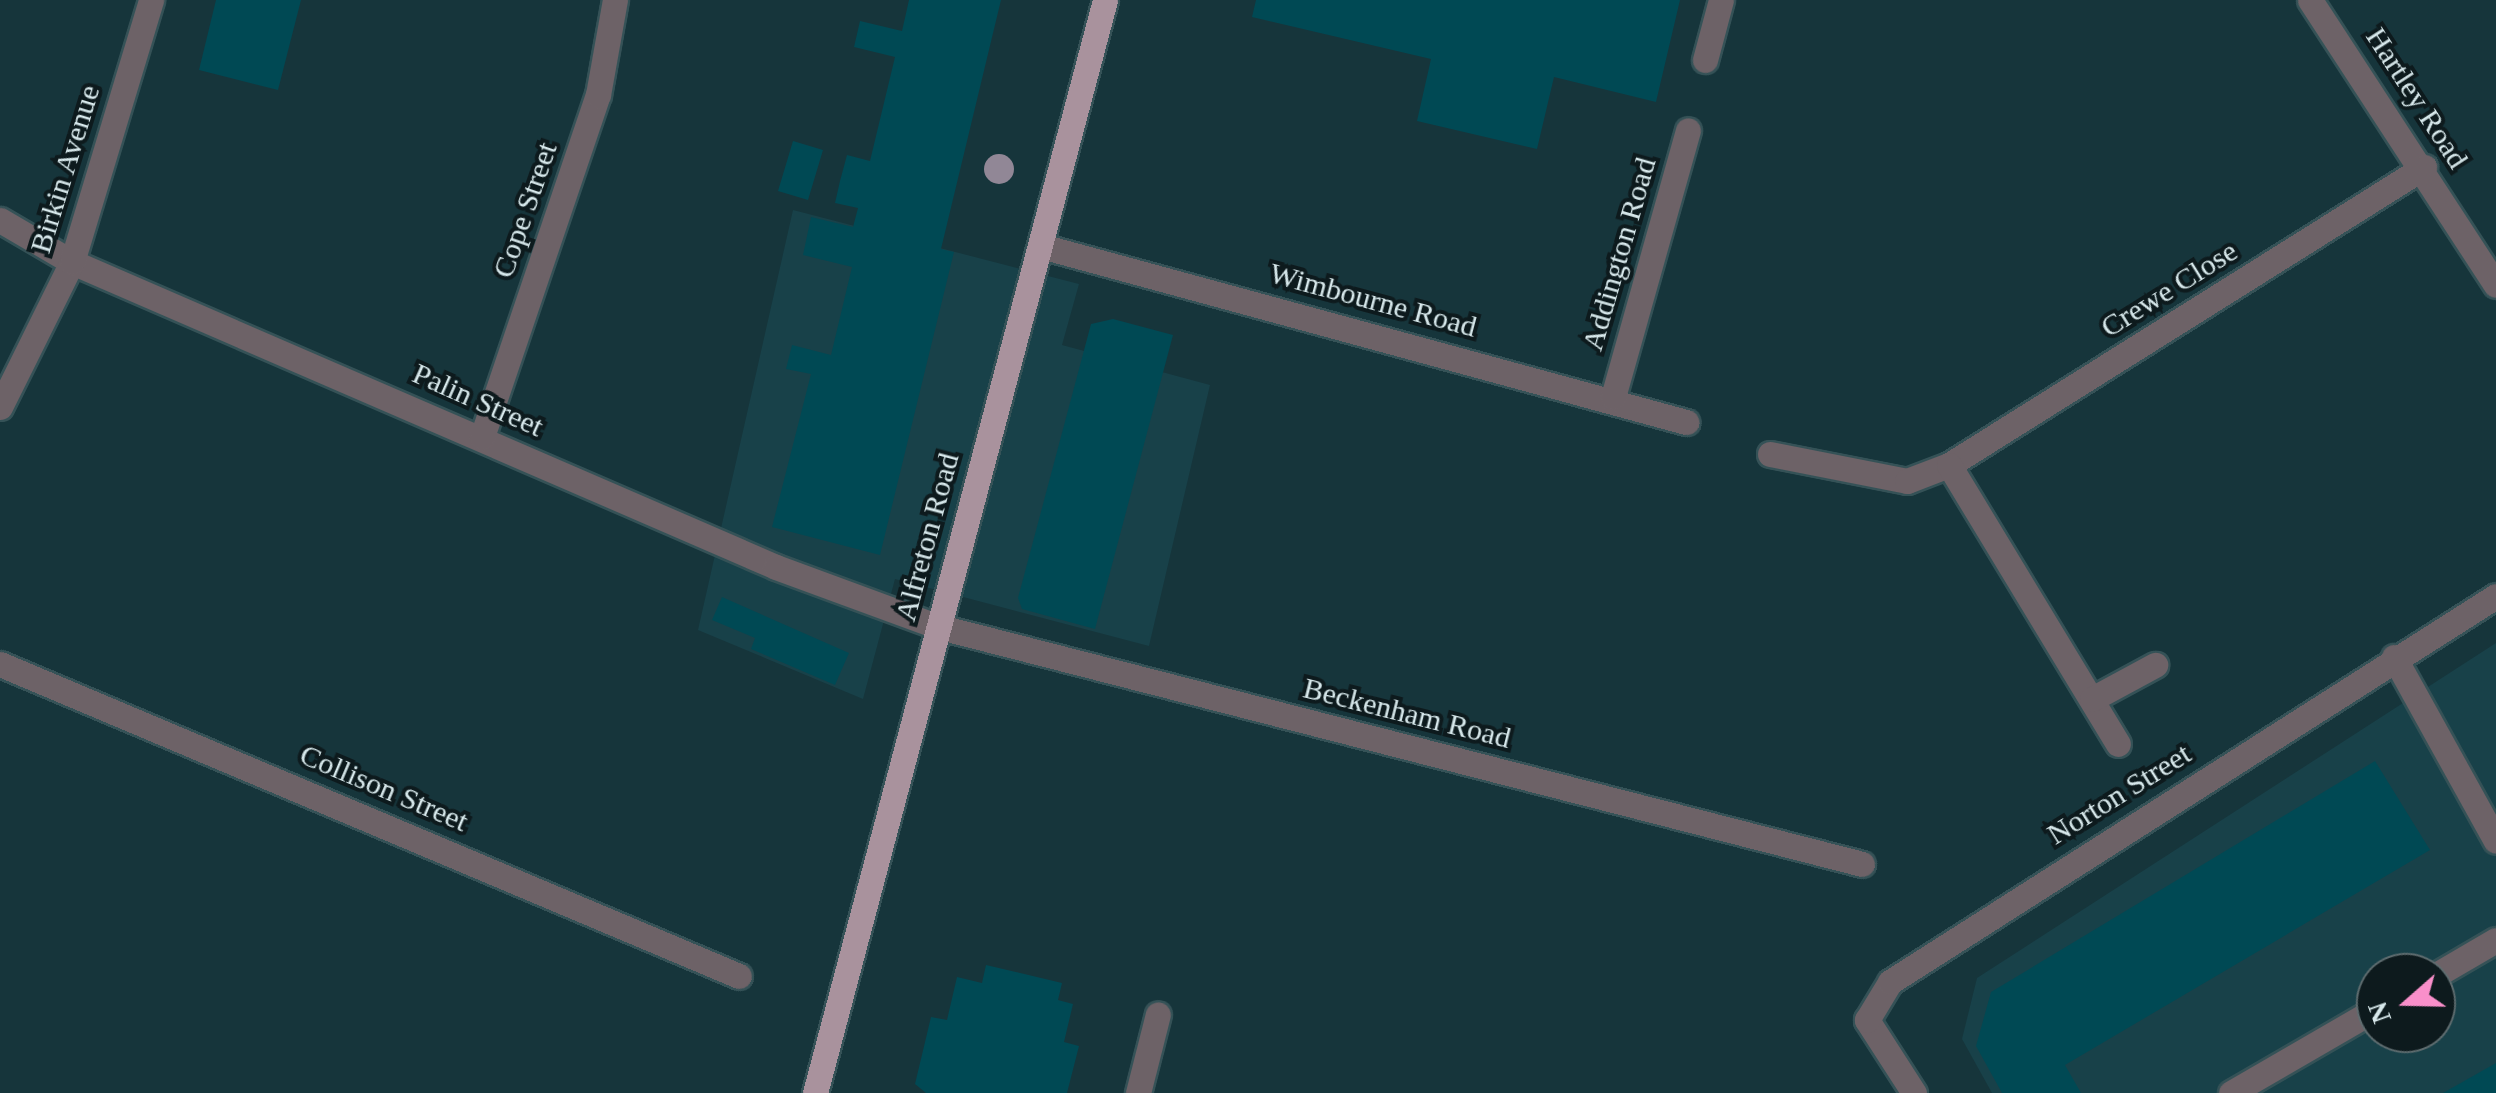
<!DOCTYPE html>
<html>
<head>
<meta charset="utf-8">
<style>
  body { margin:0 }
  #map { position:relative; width:2496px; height:1093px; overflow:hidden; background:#16353b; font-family:"Times New Roman",serif }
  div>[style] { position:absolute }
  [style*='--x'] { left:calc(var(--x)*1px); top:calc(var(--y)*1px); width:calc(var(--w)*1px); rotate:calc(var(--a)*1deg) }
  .built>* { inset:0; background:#184149 }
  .building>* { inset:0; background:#004954 }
  .roads { filter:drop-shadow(2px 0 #355257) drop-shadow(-2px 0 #355257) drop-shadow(0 2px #355257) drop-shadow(0 -2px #355257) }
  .minor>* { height:25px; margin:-12.5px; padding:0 12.5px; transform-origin:12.5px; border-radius:12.5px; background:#6d6267 }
  .major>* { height:25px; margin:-12.5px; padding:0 12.5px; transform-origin:12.5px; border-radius:12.5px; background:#a9929d }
  .trees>* { width:30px; height:30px; margin:-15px; border-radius:50%; background:#918796 }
  span { translate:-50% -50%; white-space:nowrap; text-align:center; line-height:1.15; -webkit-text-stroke:8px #0d1a1d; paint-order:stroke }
  .street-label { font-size:30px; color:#d7e8eb }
  .north { position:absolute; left:2356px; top:953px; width:100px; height:100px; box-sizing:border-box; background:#0d1a1d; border:2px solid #5e6c6f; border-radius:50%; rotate:250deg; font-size:28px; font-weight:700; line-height:40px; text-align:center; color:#d7e8eb }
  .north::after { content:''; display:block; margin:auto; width:35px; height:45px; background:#f98fca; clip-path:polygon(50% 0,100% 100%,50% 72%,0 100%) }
</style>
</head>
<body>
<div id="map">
  <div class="built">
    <div style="clip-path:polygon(793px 210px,1079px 284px,1062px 345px,1210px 385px,1149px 646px,895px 579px,863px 699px,698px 630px)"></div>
    <div style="clip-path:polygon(evenodd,2496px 643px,2496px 1093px,1992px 1093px,1962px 1039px,1977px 978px,2496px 643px,2376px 973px,2436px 973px,2436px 1033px,2376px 1033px,2376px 973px)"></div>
  </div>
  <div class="building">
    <div style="clip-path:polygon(216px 0,301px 0,278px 90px,199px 70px)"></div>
    <div style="clip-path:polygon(909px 0,1001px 0,941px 249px,954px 252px,880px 555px,772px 527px,811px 374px,786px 369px,792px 345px,831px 355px,852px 267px,803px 255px,811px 217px,853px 227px,858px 208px,835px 203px,840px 181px,847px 155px,870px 161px,895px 57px,854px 47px,860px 21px,902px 31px)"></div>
    <div style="clip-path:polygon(1256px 0,1680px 0,1656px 102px,1554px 77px,1537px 149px,1417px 121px,1431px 59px,1252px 17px)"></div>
    <div style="clip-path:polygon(793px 141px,823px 150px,808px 200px,778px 191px)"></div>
    <div style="clip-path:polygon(1113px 319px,1173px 335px,1095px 629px,1022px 609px,1018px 598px,1091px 324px)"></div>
    <div style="clip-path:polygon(722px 597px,849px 653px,835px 685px,751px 649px,755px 638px,712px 620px)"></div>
    <div style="clip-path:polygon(2375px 761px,2430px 850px,2065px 1065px,2081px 1093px,2002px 1093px,1976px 1046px,1991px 992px)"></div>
    <div style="clip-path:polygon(986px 965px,1062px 983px,1058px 1000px,1073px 1004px,1064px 1042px,1079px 1046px,1067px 1093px,926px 1093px,915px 1084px,931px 1017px,947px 1020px,957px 977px,982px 983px)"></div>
    <div style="clip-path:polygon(2496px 1063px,2496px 1093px,2443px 1093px)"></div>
  </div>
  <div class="roads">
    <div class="minor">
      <div style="--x:2310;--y:0;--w:340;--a:56.9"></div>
      <div style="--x:1705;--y:60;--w:62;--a:-75.1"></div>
      <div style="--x:0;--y:220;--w:83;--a:30.3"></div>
      <div style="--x:72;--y:262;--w:767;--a:23.42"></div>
      <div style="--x:776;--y:567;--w:171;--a:20.2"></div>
      <div style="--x:936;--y:626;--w:956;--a:14.41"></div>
      <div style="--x:1041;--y:246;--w:669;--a:15.26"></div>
      <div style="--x:1613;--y:397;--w:277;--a:-74.3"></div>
      <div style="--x:0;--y:407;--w:162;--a:-63.6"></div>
      <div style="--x:72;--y:262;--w:274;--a:-73.2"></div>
      <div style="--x:482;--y:437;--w:361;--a:-71.3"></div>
      <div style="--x:598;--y:95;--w:97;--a:-79.9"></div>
      <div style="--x:1770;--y:454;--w:140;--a:11.1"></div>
      <div style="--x:1907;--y:481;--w:45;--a:-20.9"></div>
      <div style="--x:1949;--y:465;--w:561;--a:-32.1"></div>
      <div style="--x:1949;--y:465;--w:326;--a:58.8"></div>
      <div style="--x:2394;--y:657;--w:210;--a:61"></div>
      <div style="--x:0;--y:664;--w:802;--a:22.89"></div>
      <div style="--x:2092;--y:699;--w:72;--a:-28.4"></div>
      <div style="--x:2436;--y:975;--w:69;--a:-30.3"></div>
      <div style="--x:1138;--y:1093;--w:81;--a:-75.8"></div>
      <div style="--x:1914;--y:1093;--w:87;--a:-122.8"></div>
      <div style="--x:1867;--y:1020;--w:44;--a:-58.8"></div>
      <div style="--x:1890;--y:982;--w:718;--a:-32.5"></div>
      <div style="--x:2231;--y:1093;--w:168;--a:-30.1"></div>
    </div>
    <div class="major">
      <div style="--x:815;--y:1093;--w:1131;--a:-75.14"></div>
    </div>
  </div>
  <div class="trees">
    <div style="left:999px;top:169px"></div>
  </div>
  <div class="street-label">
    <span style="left:2417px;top:98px;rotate:57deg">Hartley Road</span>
    <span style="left:65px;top:169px;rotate:-73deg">Birkin Avenue</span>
    <span style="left:525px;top:210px;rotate:-71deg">Cope Street</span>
    <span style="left:1619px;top:254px;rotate:-74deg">Addington Road</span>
    <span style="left:2169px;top:289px;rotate:-32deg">Crewe Close</span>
    <span style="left:1373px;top:300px;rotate:15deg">Wimbourne Road</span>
    <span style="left:478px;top:400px;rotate:24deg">Palin Street</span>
    <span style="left:927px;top:537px;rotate:-75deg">Alfreton Road</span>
    <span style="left:1407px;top:713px;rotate:14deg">Beckenham Road</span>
    <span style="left:384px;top:788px;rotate:23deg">Collison Street</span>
    <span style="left:2119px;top:794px;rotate:-32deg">Norton Street</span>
  </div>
  <div class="north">N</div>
</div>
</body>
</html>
